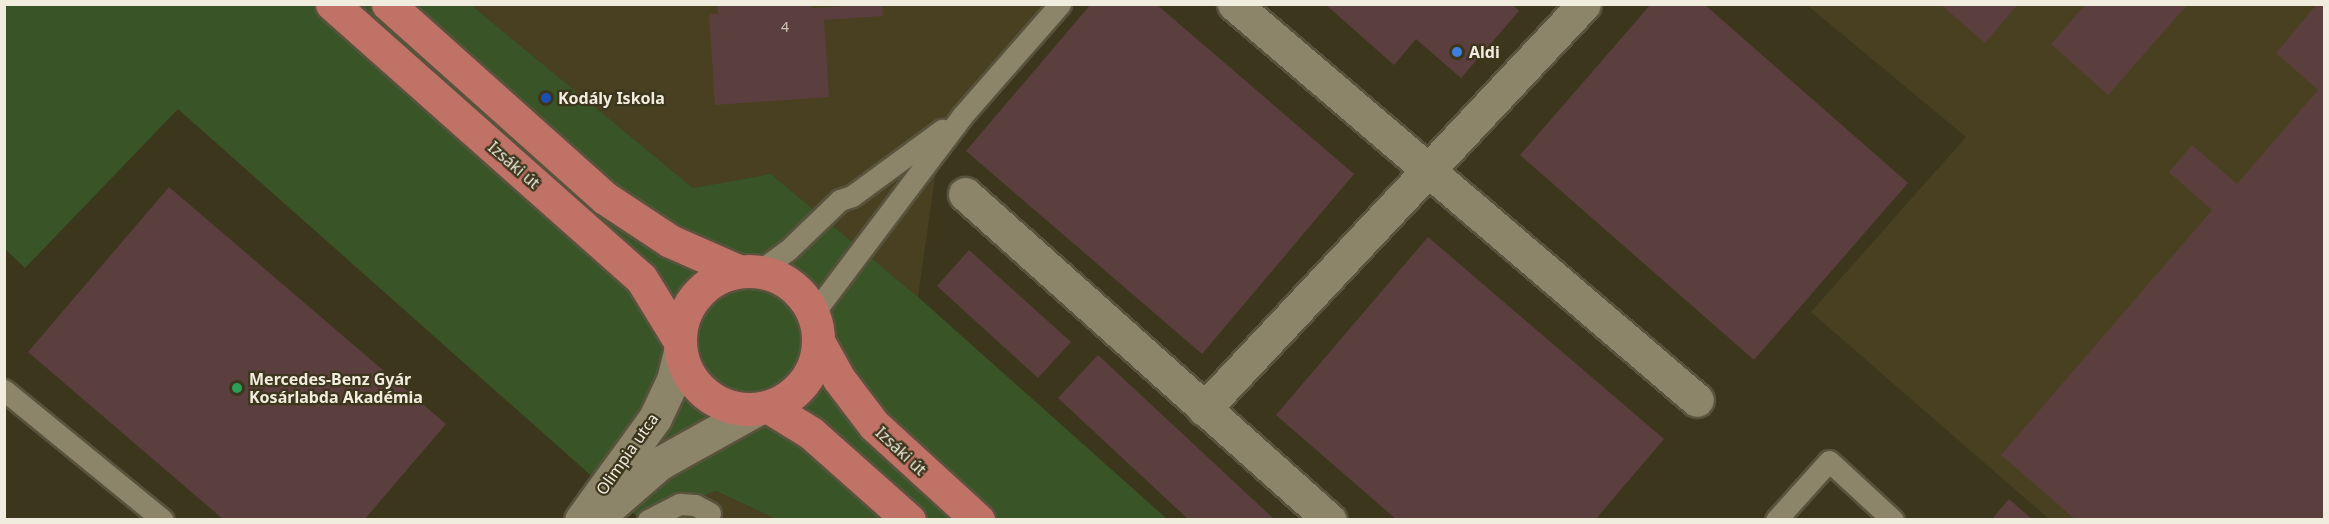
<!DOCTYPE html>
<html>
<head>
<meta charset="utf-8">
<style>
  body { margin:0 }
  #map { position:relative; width:2329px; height:524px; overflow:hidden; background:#3c361d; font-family:"Noto Sans",sans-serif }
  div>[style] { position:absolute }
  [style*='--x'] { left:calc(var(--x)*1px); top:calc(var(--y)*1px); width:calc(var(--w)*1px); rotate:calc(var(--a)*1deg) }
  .built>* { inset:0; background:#484020 }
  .green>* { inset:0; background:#395527 }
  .building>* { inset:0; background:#5b3f3e }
  .roads { filter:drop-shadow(2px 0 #59533d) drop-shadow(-2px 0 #59533d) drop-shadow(0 2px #59533d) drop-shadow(0 -2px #59533d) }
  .lane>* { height:21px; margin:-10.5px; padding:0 10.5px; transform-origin:10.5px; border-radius:10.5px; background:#8c856a }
  .street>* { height:33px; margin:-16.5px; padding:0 16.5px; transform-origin:16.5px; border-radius:16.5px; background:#8c856a }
  .primary>* { height:33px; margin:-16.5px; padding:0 16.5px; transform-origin:16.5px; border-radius:16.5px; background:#c17266 }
  .primary>.ring { margin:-16.5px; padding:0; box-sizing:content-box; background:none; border:33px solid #c17266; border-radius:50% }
  .dots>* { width:16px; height:16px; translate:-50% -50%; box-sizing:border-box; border:3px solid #3c361d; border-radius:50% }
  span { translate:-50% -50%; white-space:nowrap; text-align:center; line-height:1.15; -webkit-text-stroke:4.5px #3c361d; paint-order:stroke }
  .number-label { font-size:14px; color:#ccc2b6 }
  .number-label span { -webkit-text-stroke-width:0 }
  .poi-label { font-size:16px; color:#f1edde; font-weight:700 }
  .left { translate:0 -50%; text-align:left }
  .street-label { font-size:16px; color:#f1edde }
  .frame { position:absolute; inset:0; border:6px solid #f1edde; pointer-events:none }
</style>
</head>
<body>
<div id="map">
  <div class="built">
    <div style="clip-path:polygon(471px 5px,1062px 5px,941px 134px,918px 297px,771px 174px,693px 188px)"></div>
    <div style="clip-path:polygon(1807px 5px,2324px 5px,2324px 519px,2049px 519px,1811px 312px,1966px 137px)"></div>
    <div style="clip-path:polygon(716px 491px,776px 519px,639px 520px)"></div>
  </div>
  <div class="green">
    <div style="clip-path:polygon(4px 5px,471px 5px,693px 188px,771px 174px,918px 297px,1167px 519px,776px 519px,716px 491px,640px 519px,178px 109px,25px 268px,5px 249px)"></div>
  </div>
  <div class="building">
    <div style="clip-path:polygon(717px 4px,812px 4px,812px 8px,882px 4px,883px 16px,824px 20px,829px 97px,715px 105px,709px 14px,718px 14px)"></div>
    <div style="clip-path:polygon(1091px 4px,1156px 4px,1354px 174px,1202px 354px,966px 151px)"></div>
    <div style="clip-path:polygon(1325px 4px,1512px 4px,1519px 11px,1461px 78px,1416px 39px,1394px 65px)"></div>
    <div style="clip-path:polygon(1651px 4px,1704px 4px,1908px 183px,1754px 360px,1520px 155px)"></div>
    <div style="clip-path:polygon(1940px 4px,2018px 4px,1985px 43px)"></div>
    <div style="clip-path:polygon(2086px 4px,2188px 4px,2108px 95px,2051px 44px)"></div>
    <div style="clip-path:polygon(2317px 4px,2324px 4px,2324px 520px,2076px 520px,2001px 455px,2212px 210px,2169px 172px,2192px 145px,2237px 184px,2318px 90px,2276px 53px)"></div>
    <div style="clip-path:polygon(169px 187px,446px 424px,364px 520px,224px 520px,28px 352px)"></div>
    <div style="clip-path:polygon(1428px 237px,1664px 439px,1595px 520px,1397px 520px,1276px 415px)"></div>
    <div style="clip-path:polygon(969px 250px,1071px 342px,1038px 378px,937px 286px)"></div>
    <div style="clip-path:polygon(1098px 355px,1275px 520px,1189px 520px,1058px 398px)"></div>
    <div style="clip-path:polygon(2009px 499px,2033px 520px,1991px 520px)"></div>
  </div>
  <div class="roads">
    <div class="lane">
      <div style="--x:759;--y:271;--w:34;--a:-36"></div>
      <div style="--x:787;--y:251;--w:74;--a:-43.9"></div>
      <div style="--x:840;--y:200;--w:13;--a:-18"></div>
      <div style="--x:852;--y:196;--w:112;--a:-36.3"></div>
      <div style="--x:813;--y:314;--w:248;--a:-53"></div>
      <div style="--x:962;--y:116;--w:149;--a:-48.8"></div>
      <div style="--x:4;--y:390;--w:205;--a:39.3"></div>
      <div style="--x:648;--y:520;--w:36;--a:-27"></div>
      <div style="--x:680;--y:504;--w:15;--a:4"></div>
      <div style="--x:695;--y:505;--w:17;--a:28"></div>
      <div style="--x:1776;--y:520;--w:79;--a:-48.1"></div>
      <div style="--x:1829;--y:461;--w:87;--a:42.7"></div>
    </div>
    <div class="street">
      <div style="--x:1234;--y:4;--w:609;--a:40.54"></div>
      <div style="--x:965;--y:194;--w:489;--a:41.8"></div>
      <div style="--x:1204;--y:409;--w:555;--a:-46.82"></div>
      <div style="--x:599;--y:516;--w:81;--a:-41"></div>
      <div style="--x:660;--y:463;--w:111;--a:-29.1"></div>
      <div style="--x:581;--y:520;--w:126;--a:-54"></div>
      <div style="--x:655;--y:418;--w:42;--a:-64.7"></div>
      <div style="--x:673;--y:380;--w:29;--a:-76"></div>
    </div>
    <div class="primary">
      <div style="--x:332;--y:4;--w:413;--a:41.6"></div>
      <div style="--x:641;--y:278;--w:73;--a:58.5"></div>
      <div style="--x:388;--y:4;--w:291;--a:41.8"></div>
      <div style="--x:605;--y:198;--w:78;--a:33.5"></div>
      <div style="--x:670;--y:241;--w:74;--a:23.8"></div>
      <div class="ring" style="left:680px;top:271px;width:105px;height:105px"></div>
      <div style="--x:818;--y:341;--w:43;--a:61.1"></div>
      <div style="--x:839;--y:379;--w:58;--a:52.7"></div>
      <div style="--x:874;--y:425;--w:141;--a:42.4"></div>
      <div style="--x:769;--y:407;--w:49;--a:31.8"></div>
      <div style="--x:811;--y:433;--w:131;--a:41.6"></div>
    </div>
  </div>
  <div class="dots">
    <div style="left:1457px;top:52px;background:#3f7fe0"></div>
    <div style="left:546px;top:98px;background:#1a4fb4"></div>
    <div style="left:237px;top:388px;background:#2e9e5b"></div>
  </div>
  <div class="number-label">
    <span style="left:785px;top:27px">4</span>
  </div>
  <div class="poi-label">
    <span class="left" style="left:1469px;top:52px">Aldi</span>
    <span class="left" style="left:558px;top:98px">Kodály Iskola</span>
    <span class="left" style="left:249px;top:388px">Mercedes-Benz Gyár<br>Kosárlabda Akadémia</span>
  </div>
  <div class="street-label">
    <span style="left:514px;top:165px;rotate:41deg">Izsáki út</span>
    <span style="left:901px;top:451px;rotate:43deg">Izsáki út</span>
    <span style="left:627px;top:454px;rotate:-55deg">Olimpia utca</span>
  </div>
  <div class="frame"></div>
</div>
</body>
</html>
